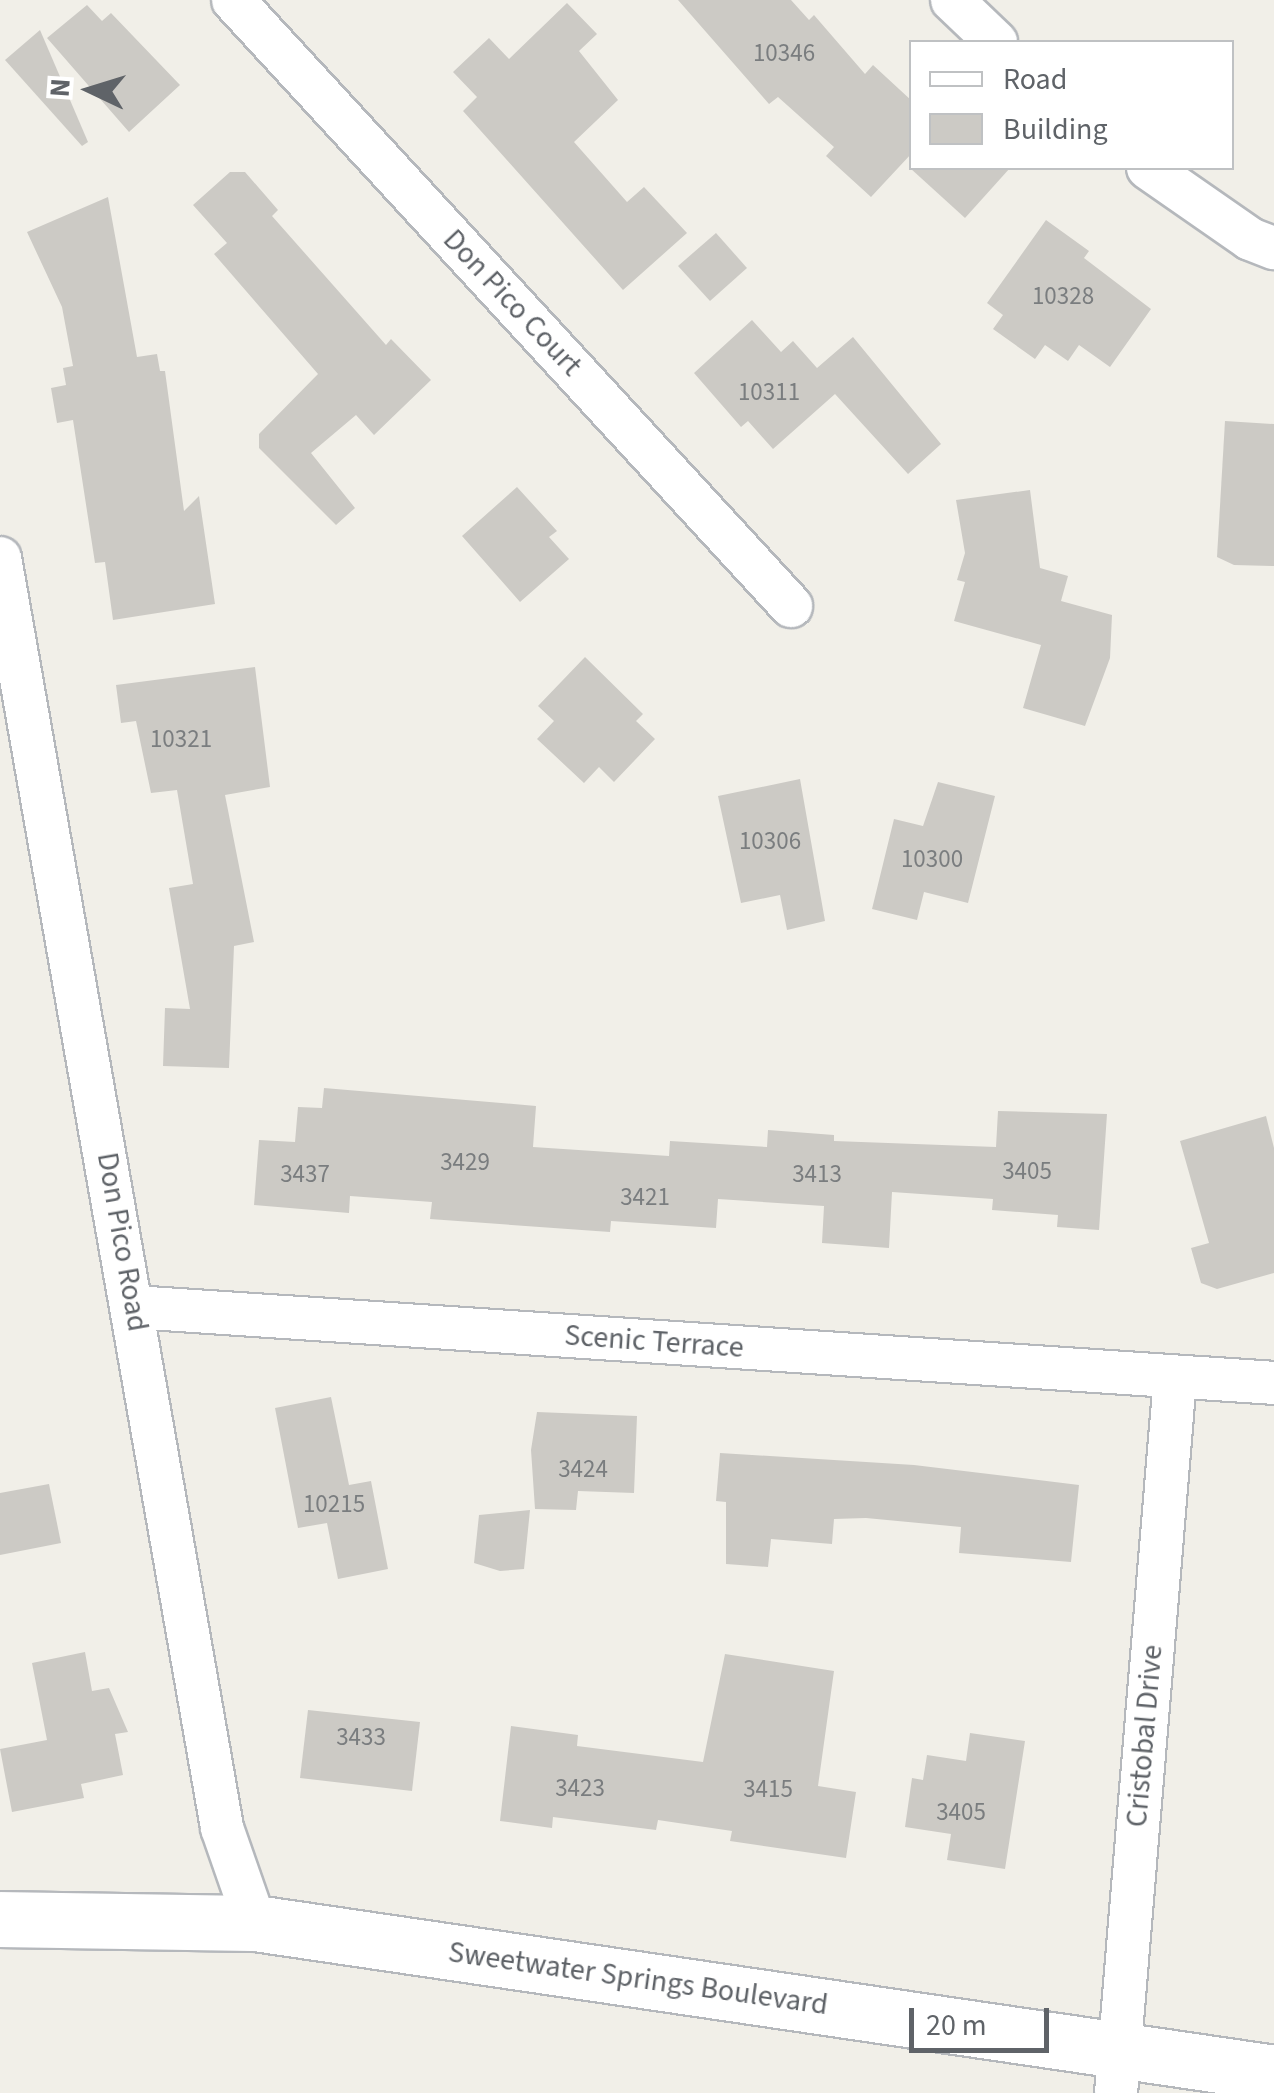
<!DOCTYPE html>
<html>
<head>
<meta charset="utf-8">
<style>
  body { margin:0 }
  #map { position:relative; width:1274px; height:2093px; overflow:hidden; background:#f1efe8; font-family:"Source Sans 3",sans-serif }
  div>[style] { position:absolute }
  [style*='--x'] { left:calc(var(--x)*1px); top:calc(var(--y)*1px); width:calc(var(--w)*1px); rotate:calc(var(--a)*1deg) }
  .building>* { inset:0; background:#cccac5 }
  .roads { filter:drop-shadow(2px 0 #b5b8bc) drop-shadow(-2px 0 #b5b8bc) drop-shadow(0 2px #b5b8bc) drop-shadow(0 -2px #b5b8bc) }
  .minor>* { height:42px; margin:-21px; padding:0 21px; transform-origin:21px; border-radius:21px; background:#fff }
  .secondary>* { height:55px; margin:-27.5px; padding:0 27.5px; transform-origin:27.5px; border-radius:27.5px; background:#fff }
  span { translate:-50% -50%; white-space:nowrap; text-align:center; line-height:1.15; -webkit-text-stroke:9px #fff; paint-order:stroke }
  .number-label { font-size:25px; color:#7a7d7f }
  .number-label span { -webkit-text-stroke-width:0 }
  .street-label { font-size:30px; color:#5f6368 }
  .legend { position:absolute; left:909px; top:40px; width:325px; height:130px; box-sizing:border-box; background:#fff; border:2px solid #bfc1c3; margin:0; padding:12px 18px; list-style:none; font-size:30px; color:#5f6368 }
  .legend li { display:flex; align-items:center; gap:20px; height:50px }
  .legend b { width:50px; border:2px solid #bfc1c3 }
  .north { position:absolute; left:40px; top:40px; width:100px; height:100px; -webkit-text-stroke:8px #fff; paint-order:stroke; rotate:274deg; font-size:28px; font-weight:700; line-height:40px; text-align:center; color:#5f6368 }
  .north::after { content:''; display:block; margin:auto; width:35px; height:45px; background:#5f6368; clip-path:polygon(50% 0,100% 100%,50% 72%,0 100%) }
  .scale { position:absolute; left:909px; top:2008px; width:140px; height:45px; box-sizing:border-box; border:5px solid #5f6368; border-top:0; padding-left:12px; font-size:30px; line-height:35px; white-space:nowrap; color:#5f6368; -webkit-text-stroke:8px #fff; paint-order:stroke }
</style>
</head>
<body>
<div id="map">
  <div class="building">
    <div style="clip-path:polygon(678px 0,791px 0,809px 20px,814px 15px,865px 74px,873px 65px,912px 101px,912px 153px,871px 197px,826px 156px,834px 147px,778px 97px,769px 104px)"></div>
    <div style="clip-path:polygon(567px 3px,597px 34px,579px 51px,618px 100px,574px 142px,627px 202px,644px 187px,687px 233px,623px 290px,463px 111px,477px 97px,453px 72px,489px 38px,509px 59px)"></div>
    <div style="clip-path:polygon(87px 5px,102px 21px,111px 13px,180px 85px,129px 132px,47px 38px)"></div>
    <div style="clip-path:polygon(40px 30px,88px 142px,82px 146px,5px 60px)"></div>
    <div style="clip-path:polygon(910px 168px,1010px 168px,965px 218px)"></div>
    <div style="clip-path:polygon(230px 172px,245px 172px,278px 210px,272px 216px,386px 345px,391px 339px,431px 380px,374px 435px,356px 415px,311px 453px,355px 508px,336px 525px,259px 448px,259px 434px,318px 374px,214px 254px,227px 243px,193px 205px)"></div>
    <div style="clip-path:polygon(108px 197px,137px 357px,157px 354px,160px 371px,165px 371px,184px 511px,199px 496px,215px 604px,113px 620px,105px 562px,95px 563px,73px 420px,57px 423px,51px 388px,66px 385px,63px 368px,73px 366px,62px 307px,27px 232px)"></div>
    <div style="clip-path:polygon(1046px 220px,1089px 251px,1084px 258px,1151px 309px,1110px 367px,1079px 345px,1068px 361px,1045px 345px,1035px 359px,993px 329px,1003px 315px,987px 303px)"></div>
    <div style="clip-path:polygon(716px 233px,747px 268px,710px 301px,678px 266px)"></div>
    <div style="clip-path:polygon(752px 320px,781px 352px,793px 341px,817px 368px,853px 337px,941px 444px,908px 474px,835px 394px,773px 449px,748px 421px,741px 427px,694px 373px)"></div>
    <div style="clip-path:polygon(1225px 421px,1274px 424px,1274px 566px,1234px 565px,1217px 557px)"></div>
    <div style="clip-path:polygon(517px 487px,557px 531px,549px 537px,569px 559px,520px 602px,462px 536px)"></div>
    <div style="clip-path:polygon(1030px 490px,1040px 568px,1068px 576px,1061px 601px,1112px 615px,1110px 658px,1085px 726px,1023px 708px,1041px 645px,954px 621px,965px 582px,957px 580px,965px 553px,956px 500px)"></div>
    <div style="clip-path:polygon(585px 657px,643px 714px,636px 721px,655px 739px,614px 782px,599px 767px,584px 783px,537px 739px,554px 721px,538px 706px)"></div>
    <div style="clip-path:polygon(255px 667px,270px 787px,225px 795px,254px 942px,234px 946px,229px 1068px,163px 1066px,165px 1008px,190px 1009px,169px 888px,193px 884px,177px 790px,151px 793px,136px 721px,121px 723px,116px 685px)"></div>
    <div style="clip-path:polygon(800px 779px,825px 921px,787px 930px,780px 895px,741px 903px,718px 796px)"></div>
    <div style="clip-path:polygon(938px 782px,995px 796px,968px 903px,924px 892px,917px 920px,872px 909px,894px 819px,923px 826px)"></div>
    <div style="clip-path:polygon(324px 1088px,536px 1106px,533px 1147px,669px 1156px,670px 1141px,767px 1147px,768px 1130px,834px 1135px,834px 1141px,996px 1147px,998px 1111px,1107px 1114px,1099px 1230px,1057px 1227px,1058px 1215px,992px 1210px,993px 1199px,892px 1192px,889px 1248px,822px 1243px,824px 1206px,718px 1199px,716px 1228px,611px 1221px,610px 1232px,430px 1219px,432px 1202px,350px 1196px,349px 1213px,254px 1205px,259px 1140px,295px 1142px,298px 1107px,322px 1108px)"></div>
    <div style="clip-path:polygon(1266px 1116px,1274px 1148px,1274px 1273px,1217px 1289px,1201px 1283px,1191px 1248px,1209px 1243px,1180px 1141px)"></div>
    <div style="clip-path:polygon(331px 1397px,349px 1485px,371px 1481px,388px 1569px,338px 1579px,327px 1523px,298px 1528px,275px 1408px)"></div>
    <div style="clip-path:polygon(537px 1412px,637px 1416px,634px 1493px,578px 1491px,576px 1510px,535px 1509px,531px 1450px)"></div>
    <div style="clip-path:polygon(720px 1453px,914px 1465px,1079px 1485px,1071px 1562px,959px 1553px,961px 1527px,866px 1518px,834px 1519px,832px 1544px,771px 1539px,768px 1567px,726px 1564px,726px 1502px,716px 1501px)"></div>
    <div style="clip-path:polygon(49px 1484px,61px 1543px,0 1555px,0 1493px)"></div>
    <div style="clip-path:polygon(530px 1510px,524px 1569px,500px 1571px,474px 1563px,479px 1515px)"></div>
    <div style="clip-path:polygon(85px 1652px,92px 1691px,109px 1688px,128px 1732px,115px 1734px,123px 1775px,81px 1784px,84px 1798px,12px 1812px,0 1749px,47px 1740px,32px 1663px)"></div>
    <div style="clip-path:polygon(725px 1654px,834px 1671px,818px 1786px,856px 1792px,846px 1858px,730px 1841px,732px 1831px,658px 1820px,656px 1830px,553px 1817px,552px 1828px,500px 1821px,511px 1726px,578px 1735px,577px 1746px,703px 1762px)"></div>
    <div style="clip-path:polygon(308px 1710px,420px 1722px,412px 1791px,300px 1778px)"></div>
    <div style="clip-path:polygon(970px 1733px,1025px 1741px,1005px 1869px,947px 1860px,951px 1834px,905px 1827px,912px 1778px,923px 1780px,927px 1755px,966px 1761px)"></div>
  </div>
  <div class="roads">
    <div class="minor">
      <div style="--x:233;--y:0;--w:824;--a:47.36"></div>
      <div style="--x:952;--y:0;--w:61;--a:43.7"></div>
      <div style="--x:1148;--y:168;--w:124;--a:34.8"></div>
      <div style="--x:1250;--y:239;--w:26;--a:21"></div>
      <div style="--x:0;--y:558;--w:1289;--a:80.08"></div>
      <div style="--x:222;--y:1828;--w:101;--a:70.8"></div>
      <div style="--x:134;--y:1307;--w:1143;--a:3.81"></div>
      <div style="--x:1116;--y:2093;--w:717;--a:-85.28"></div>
    </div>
    <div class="secondary">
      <div style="--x:0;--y:1919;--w:255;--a:0.9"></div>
      <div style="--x:255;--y:1923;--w:1030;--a:8.37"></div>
    </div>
  </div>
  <div class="number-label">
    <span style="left:784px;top:53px">10346</span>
    <span style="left:1063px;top:296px">10328</span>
    <span style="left:769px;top:392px">10311</span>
    <span style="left:181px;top:739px">10321</span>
    <span style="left:770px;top:841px">10306</span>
    <span style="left:932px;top:859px">10300</span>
    <span style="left:465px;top:1162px">3429</span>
    <span style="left:1027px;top:1171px">3405</span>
    <span style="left:305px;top:1174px">3437</span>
    <span style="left:817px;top:1174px">3413</span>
    <span style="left:645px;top:1197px">3421</span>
    <span style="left:583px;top:1469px">3424</span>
    <span style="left:334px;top:1504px">10215</span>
    <span style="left:361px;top:1737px">3433</span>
    <span style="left:580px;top:1788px">3423</span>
    <span style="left:768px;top:1789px">3415</span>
    <span style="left:961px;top:1812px">3405</span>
  </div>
  <div class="street-label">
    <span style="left:512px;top:303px;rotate:47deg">Don Pico Court</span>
    <span style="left:122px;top:1242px;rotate:80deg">Don Pico Road</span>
    <span style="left:654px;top:1342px;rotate:4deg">Scenic Terrace</span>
    <span style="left:1145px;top:1736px;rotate:-85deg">Cristobal Drive</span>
    <span style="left:638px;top:1979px;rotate:8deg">Sweetwater Springs Boulevard</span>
  </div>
  <ul class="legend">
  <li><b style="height:12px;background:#fff"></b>Road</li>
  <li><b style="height:28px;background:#cccac5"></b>Building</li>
  </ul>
  <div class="north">N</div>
  <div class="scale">20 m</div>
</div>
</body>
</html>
